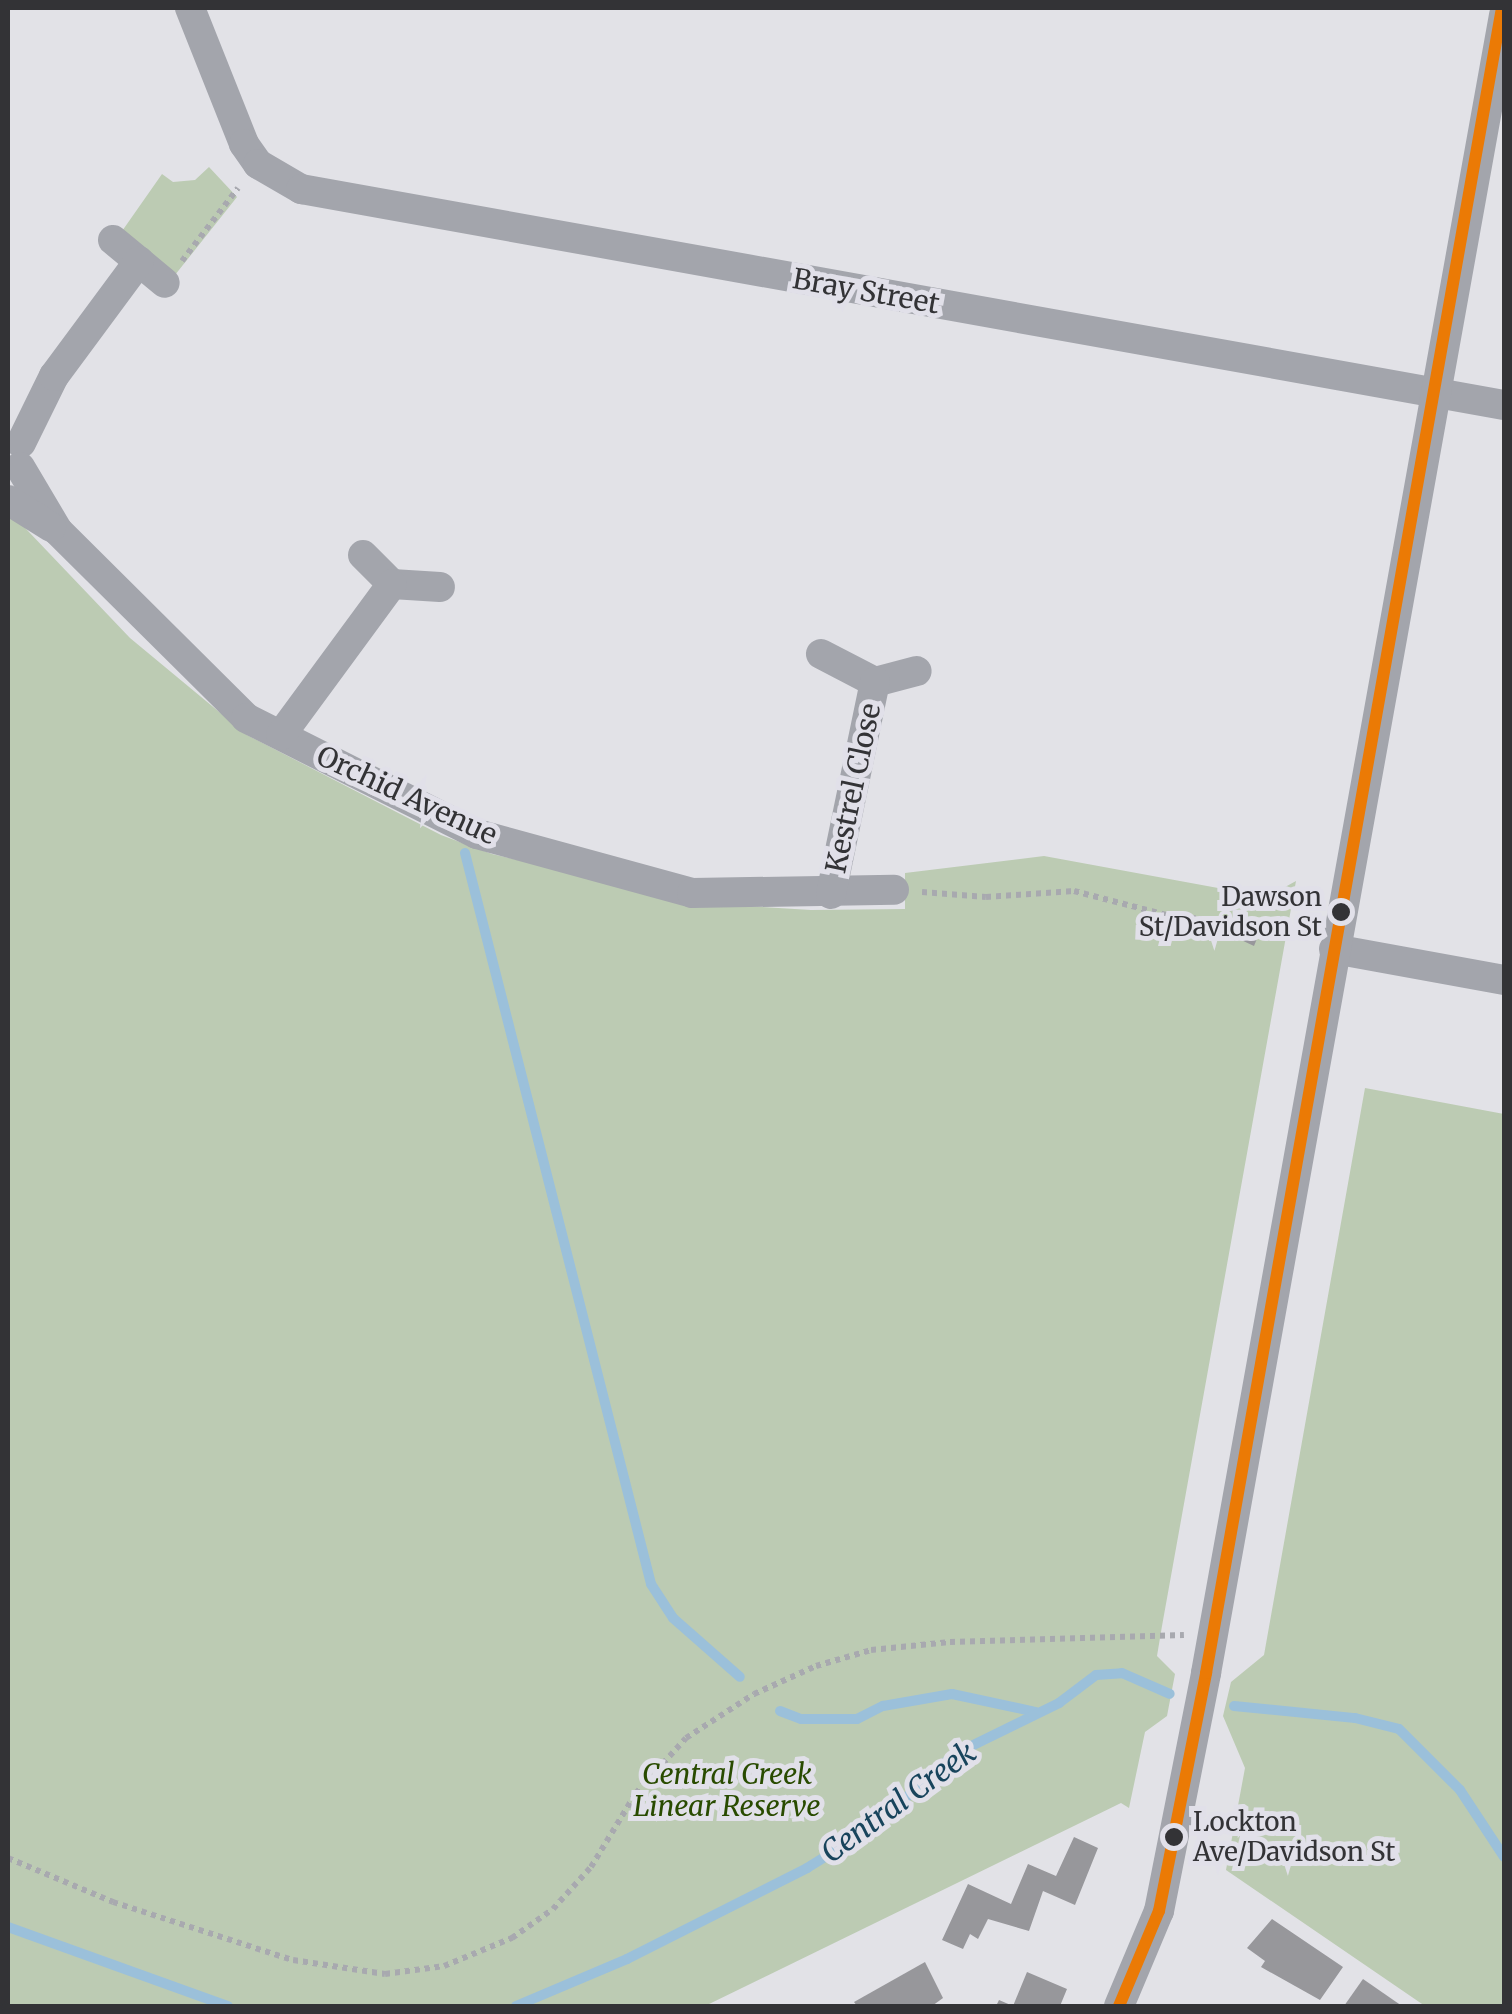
<!DOCTYPE html>
<html>
<head>
<meta charset="utf-8">
<style>
  body { margin:0 }
  #map { position:relative; width:1512px; height:2014px; overflow:hidden; background:#e2e2e7; font-family:Merriweather,serif }
  div>[style] { position:absolute }
  [style*='--x'] { left:calc(var(--x)*1px); top:calc(var(--y)*1px); width:calc(var(--w)*1px); rotate:calc(var(--a)*1deg) }
  .green>* { inset:0; background:#bccbb3 }
  .stream>* { height:10px; margin:-5px; padding:0 5px; transform-origin:5px; border-radius:5px; background:#9bc0da }
  .building>* { inset:0; background:#97979b }
  .path>* { height:6px; margin-top:-3px; transform-origin:0; background:repeating-linear-gradient(90deg,#a8a9af 0 5px,transparent 0 10px) }
  .minor>* { height:30px; margin:-15px; padding:0 15px; transform-origin:15px; border-radius:15px; background:#a3a5ac }
  .bus-1>* { height:12px; margin:-6px; padding:0 6px; transform-origin:6px; border-radius:6px; background:#eb7a05 }
  .dots>* { width:28px; height:28px; translate:-50% -50%; box-sizing:border-box; border:5px solid #e1e0e9; border-radius:50% }
  span { translate:-50% -50%; white-space:nowrap; text-align:center; line-height:1.15; -webkit-text-stroke:10px #e1e0e9; paint-order:stroke }
  .bus-label { font-size:26px; color:#333336 }
  .right { translate:-100% -50%; text-align:right }
  .left { translate:0 -50%; text-align:left }
  .street-label { font-size:28px; color:#333336 }
  .park-label { font-size:28px; color:#294b00; font-style:italic }
  .water-label { font-size:30px; color:#18445c; font-style:italic }
  .frame { position:absolute; inset:0; border:10px solid #333336; pointer-events:none }
</style>
</head>
<body>
<div id="map">
  <div class="green">
    <div style="clip-path:polygon(209px 167px,237px 197px,175px 275px,120px 234px,162px 174px,173px 182px,195px 180px)"></div>
    <div style="clip-path:polygon(8px 510px,130px 638px,247px 735px,441px 835px,492px 854px,701px 903px,811px 910px,905px 909px,905px 873px,1044px 856px,1267px 897px,1296px 881px,1162px 1626px,1157px 1656px,1175px 1674px,1167px 1716px,1145px 1732px,1129px 1808px,1121px 1803px,705px 2006px,8px 2006px)"></div>
    <div style="clip-path:polygon(1365px 1088px,1504px 1114px,1504px 2006px,1425px 2006px,1226px 1870px,1245px 1768px,1223px 1716px,1231px 1682px,1264px 1655px)"></div>
  </div>
  <div class="stream">
    <div style="--x:465;--y:853;--w:754;--a:75.72"></div>
    <div style="--x:651;--y:1584;--w:40;--a:57.1"></div>
    <div style="--x:673;--y:1618;--w:89;--a:41.4"></div>
    <div style="--x:1234;--y:1706;--w:122;--a:5.7"></div>
    <div style="--x:1355;--y:1718;--w:45;--a:14"></div>
    <div style="--x:1399;--y:1729;--w:86;--a:45"></div>
    <div style="--x:1460;--y:1790;--w:80;--a:56.7"></div>
    <div style="--x:780;--y:1711;--w:22;--a:21"></div>
    <div style="--x:801;--y:1719;--w:56;--a:0"></div>
    <div style="--x:857;--y:1719;--w:29;--a:-27"></div>
    <div style="--x:883;--y:1706;--w:70;--a:-9.9"></div>
    <div style="--x:952;--y:1694;--w:86;--a:12.1"></div>
    <div style="--x:8;--y:1927;--w:234;--a:19.8"></div>
    <div style="--x:516;--y:2006;--w:121;--a:-22.9"></div>
    <div style="--x:627;--y:1959;--w:202;--a:-26.8"></div>
    <div style="--x:807;--y:1868;--w:78;--a:-31.8"></div>
    <div style="--x:873;--y:1827;--w:110;--a:-41.7"></div>
    <div style="--x:955;--y:1754;--w:116;--a:-26.1"></div>
    <div style="--x:1059;--y:1703;--w:46;--a:-37.1"></div>
    <div style="--x:1096;--y:1675;--w:26;--a:-4"></div>
    <div style="--x:1122;--y:1673;--w:52;--a:23.6"></div>
  </div>
  <div class="building">
    <div style="clip-path:polygon(1244px 930px,1258px 936px,1254px 946px,1239px 939px)"></div>
    <div style="clip-path:polygon(1074px 1837px,1098px 1848px,1075px 1905px,1043px 1891px,1029px 1931px,988px 1919px,978px 1939px,970px 1934px,963px 1949px,942px 1940px,968px 1884px,1011px 1904px,1028px 1864px,1056px 1876px)"></div>
    <div style="clip-path:polygon(1272px 1919px,1343px 1967px,1320px 2000px,1261px 1967px,1265px 1961px,1247px 1948px)"></div>
    <div style="clip-path:polygon(925px 1962px,943px 1998px,932px 2006px,857px 2006px,854px 2002px)"></div>
    <div style="clip-path:polygon(1027px 1972px,1067px 1989px,1060px 2006px,996px 2006px,999px 2000px,1013px 2006px)"></div>
    <div style="clip-path:polygon(1363px 1979px,1402px 2006px,1344px 2006px)"></div>
  </div>
  <div class="path">
    <div style="--x:182;--y:261;--w:92;--a:-52.5"></div>
    <div style="--x:922;--y:892;--w:64;--a:4.5"></div>
    <div style="--x:986;--y:897;--w:88;--a:-3.9"></div>
    <div style="--x:1074;--y:891;--w:100;--a:14.5"></div>
    <div style="--x:1171;--y:916;--w:122;--a:5.7"></div>
    <div style="--x:8;--y:1858;--w:114;--a:22.7"></div>
    <div style="--x:113;--y:1902;--w:189;--a:17.9"></div>
    <div style="--x:293;--y:1960;--w:93;--a:8.7"></div>
    <div style="--x:385;--y:1974;--w:60;--a:-7.7"></div>
    <div style="--x:444;--y:1966;--w:74;--a:-22.4"></div>
    <div style="--x:512;--y:1938;--w:50;--a:-35.3"></div>
    <div style="--x:553;--y:1909;--w:57;--a:-47.9"></div>
    <div style="--x:591;--y:1867;--w:87;--a:-58.7"></div>
    <div style="--x:636;--y:1793;--w:74;--a:-47.7"></div>
    <div style="--x:686;--y:1738;--w:81;--a:-32.9"></div>
    <div style="--x:754;--y:1694;--w:68;--a:-24.3"></div>
    <div style="--x:816;--y:1666;--w:57;--a:-16.2"></div>
    <div style="--x:871;--y:1650;--w:79;--a:-5.8"></div>
    <div style="--x:950;--y:1642;--w:234;--a:-1.7"></div>
  </div>
  <div class="minor">
    <div style="--x:190;--y:8;--w:146;--a:68.3"></div>
    <div style="--x:244;--y:144;--w:24;--a:55"></div>
    <div style="--x:258;--y:164;--w:50;--a:30.2"></div>
    <div style="--x:301;--y:189;--w:1222;--a:10.18"></div>
    <div style="--x:113;--y:240;--w:67;--a:39.6"></div>
    <div style="--x:21;--y:443;--w:75;--a:-63.8"></div>
    <div style="--x:54;--y:376;--w:143;--a:-53.5"></div>
    <div style="--x:20;--y:467;--w:74;--a:59.3"></div>
    <div style="--x:58;--y:531;--w:265;--a:44.8"></div>
    <div style="--x:246;--y:718;--w:258;--a:26.7"></div>
    <div style="--x:477;--y:834;--w:223;--a:15.3"></div>
    <div style="--x:692;--y:893;--w:202;--a:-0.9"></div>
    <div style="--x:8;--y:500;--w:51;--a:32.1"></div>
    <div style="--x:363;--y:555;--w:41;--a:45"></div>
    <div style="--x:392;--y:584;--w:48;--a:3.6"></div>
    <div style="--x:821;--y:654;--w:61;--a:27.4"></div>
    <div style="--x:875;--y:682;--w:43;--a:-14.7"></div>
    <div style="--x:281;--y:735;--w:187;--a:-53.7"></div>
    <div style="--x:831;--y:894;--w:217;--a:-78.3"></div>
    <div style="--x:1334;--y:949;--w:173;--a:10.3"></div>
    <div style="--x:1119;--y:2006;--w:103;--a:-67.2"></div>
    <div style="--x:1159;--y:1911;--w:243;--a:-78.8"></div>
    <div style="--x:1206;--y:1673;--w:1685;--a:-79.81"></div>
  </div>
  <div class="bus-1">
    <div style="--x:1119;--y:2006;--w:103;--a:-67.2"></div>
    <div style="--x:1159;--y:1911;--w:243;--a:-78.8"></div>
    <div style="--x:1206;--y:1673;--w:1691;--a:-79.92"></div>
  </div>
  <div class="dots">
    <div style="left:1341px;top:912px;background:#333336"></div>
    <div style="left:1174px;top:1837px;background:#333336"></div>
  </div>
  <div class="bus-label">
    <span class="right" style="left:1322px;top:912px">Dawson<br>St/Davidson St</span>
    <span class="left" style="left:1193px;top:1837px">Lockton<br>Ave/Davidson St</span>
  </div>
  <div class="street-label">
    <span style="left:866px;top:291px;rotate:10deg">Bray Street</span>
    <span style="left:853px;top:788px;rotate:-78deg">Kestrel Close</span>
    <span style="left:407px;top:795px;rotate:25deg">Orchid Avenue</span>
  </div>
  <div class="park-label">
    <span style="left:727px;top:1790px">Central Creek<br>Linear Reserve</span>
  </div>
  <div class="water-label">
    <span style="left:898px;top:1802px;rotate:-36deg">Central Creek</span>
  </div>
  <div class="frame"></div>
</div>
</body>
</html>
